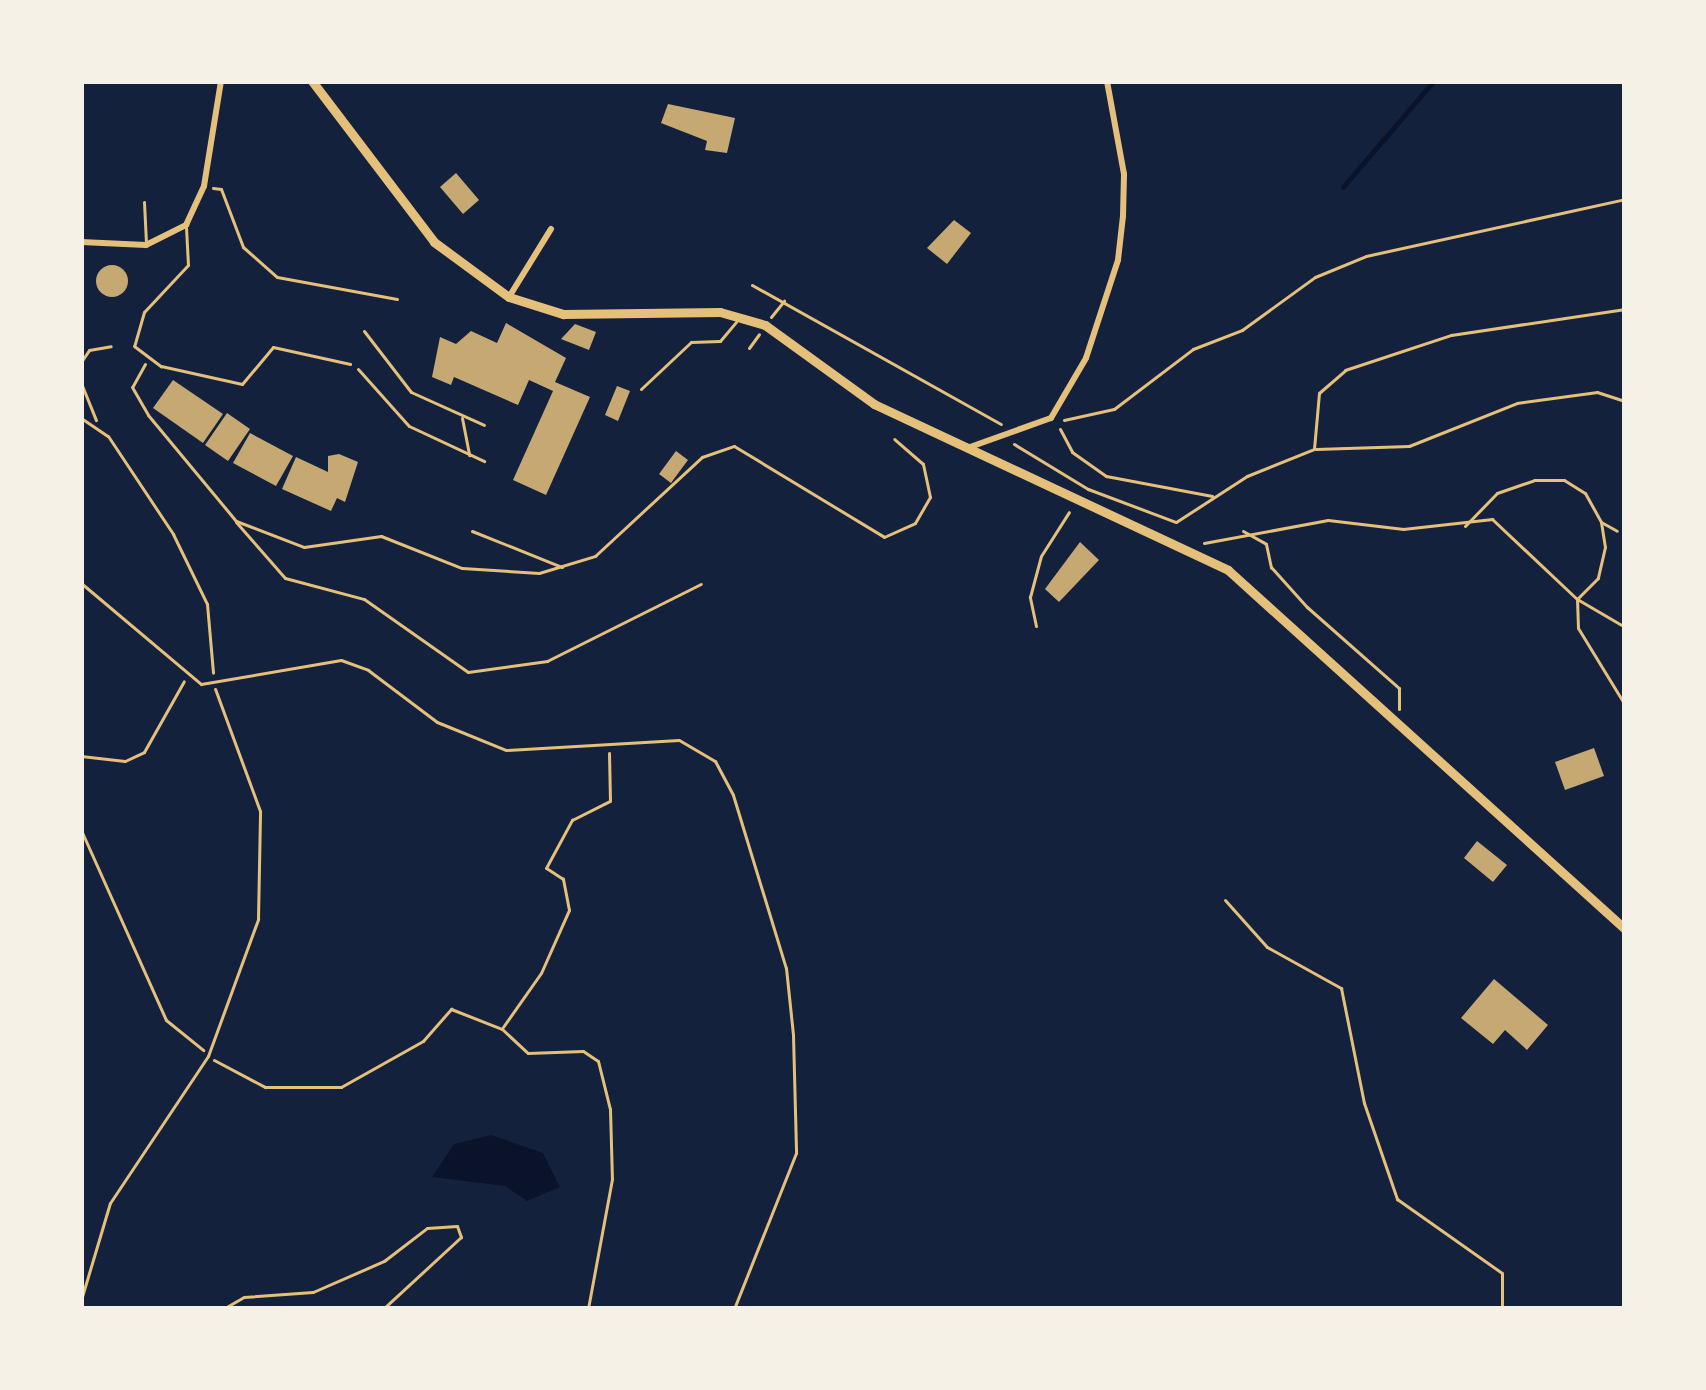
<!DOCTYPE html>
<html>
<head>
<meta charset="utf-8">
<style>
  body { margin:0 }
  #map { position:relative; width:1706px; height:1390px; overflow:hidden; background:#14213d; font-family:"Asap Condensed",sans-serif }
  div>[style] { position:absolute }
  [style*='--x'] { left:calc(var(--x)*1px); top:calc(var(--y)*1px); width:calc(var(--w)*1px); rotate:calc(var(--a)*1deg) }
  .water>* { inset:0; background:#0b132b }
  .stream>* { height:4.5px; margin:-2.25px; padding:0 2.25px; transform-origin:2.25px; border-radius:2.25px; background:#0b132b }
  .building>* { inset:0; background:#c6a872 }
  .round { border-radius:50% }
  .path>* { height:3px; margin:-1.5px; padding:0 1.5px; transform-origin:1.5px; border-radius:1.5px; background:#e5c07b }
  .service>* { height:3px; margin:-1.5px; padding:0 1.5px; transform-origin:1.5px; border-radius:1.5px; background:#e5c07b }
  .minor>* { height:6px; margin:-3px; padding:0 3px; transform-origin:3px; border-radius:3px; background:#e5c07b }
  .secondary>* { height:9px; margin:-4.5px; padding:0 4.5px; transform-origin:4.5px; border-radius:4.5px; background:#e5c07b }
  span { translate:-50% -50%; white-space:nowrap; text-align:center; line-height:1.15; -webkit-text-stroke:10px #f6f1e7; paint-order:stroke }
  .frame { position:absolute; inset:0; border:84px solid #f6f1e7; pointer-events:none }
</style>
</head>
<body>
<div id="map">
  <div class="water">
    <div style="clip-path:polygon(491px 1135px,543px 1153px,560px 1187px,527px 1201px,505px 1186px,432px 1177px,454px 1144px)"></div>
  </div>
  <div class="stream">
    <div style="--x:1343;--y:187;--w:140;--a:-49.4"></div>
  </div>
  <div class="building">
    <div style="clip-path:polygon(668px 104px,735px 118px,727px 153px,705px 150px,707px 141px,661px 123px)"></div>
    <div style="clip-path:polygon(456px 173px,479px 200px,463px 214px,440px 187px)"></div>
    <div style="clip-path:polygon(954px 220px,971px 233px,947px 264px,927px 248px)"></div>
    <div class="round" style="left:96px;top:265px;width:32px;height:32px"></div>
    <div style="clip-path:polygon(506px 323px,566px 358px,555px 382px,590px 397px,546px 495px,513px 480px,553px 391px,529px 380px,518px 405px,454px 377px,451px 385px,432px 377px,440px 337px,456px 344px,471px 331px,497px 343px)"></div>
    <div style="clip-path:polygon(575px 324px,596px 332px,589px 350px,561px 339px)"></div>
    <div style="clip-path:polygon(173px 380px,223px 414px,203px 443px,153px 408px)"></div>
    <div style="clip-path:polygon(617px 386px,630px 391px,618px 421px,605px 415px)"></div>
    <div style="clip-path:polygon(227px 413px,250px 429px,228px 461px,205px 445px)"></div>
    <div style="clip-path:polygon(250px 433px,293px 456px,276px 486px,233px 463px)"></div>
    <div style="clip-path:polygon(676px 451px,688px 460px,671px 483px,659px 474px)"></div>
    <div style="clip-path:polygon(339px 454px,358px 462px,345px 502px,337px 498px,331px 511px,282px 489px,296px 457px,328px 472px,328px 456px)"></div>
    <div style="clip-path:polygon(1080px 542px,1099px 560px,1059px 602px,1045px 589px)"></div>
    <div style="clip-path:polygon(1594px 748px,1604px 776px,1565px 790px,1555px 762px)"></div>
    <div style="clip-path:polygon(1477px 841px,1507px 865px,1493px 882px,1464px 858px)"></div>
    <div style="clip-path:polygon(1494px 979px,1548px 1025px,1527px 1050px,1505px 1030px,1493px 1044px,1461px 1018px)"></div>
  </div>
  <div class="path">
    <div style="--x:213;--y:188;--w:8;--a:7"></div>
    <div style="--x:221;--y:189;--w:62;--a:69.2"></div>
    <div style="--x:243;--y:247;--w:45;--a:41.4"></div>
    <div style="--x:277;--y:277;--w:122;--a:10.4"></div>
    <div style="--x:752;--y:285;--w:285;--a:29.2"></div>
    <div style="--x:771;--y:317;--w:21;--a:-51"></div>
    <div style="--x:364;--y:331;--w:77;--a:52.4"></div>
    <div style="--x:411;--y:392;--w:80;--a:24.3"></div>
    <div style="--x:749;--y:348;--w:17;--a:-54"></div>
    <div style="--x:81;--y:362;--w:14;--a:-56"></div>
    <div style="--x:89;--y:350;--w:22;--a:-10"></div>
    <div style="--x:145;--y:364;--w:26;--a:119"></div>
    <div style="--x:132;--y:387;--w:32;--a:60"></div>
    <div style="--x:148;--y:415;--w:138;--a:50.3"></div>
    <div style="--x:236;--y:521;--w:73;--a:20.9"></div>
    <div style="--x:304;--y:547;--w:78;--a:-8.1"></div>
    <div style="--x:381;--y:536;--w:87;--a:21.6"></div>
    <div style="--x:462;--y:568;--w:77;--a:3.7"></div>
    <div style="--x:539;--y:573;--w:59;--a:-16.9"></div>
    <div style="--x:595;--y:556;--w:146;--a:-42.8"></div>
    <div style="--x:702;--y:457;--w:34;--a:-19"></div>
    <div style="--x:734;--y:446;--w:175;--a:31.2"></div>
    <div style="--x:884;--y:537;--w:34;--a:-24"></div>
    <div style="--x:915;--y:523;--w:30;--a:-60"></div>
    <div style="--x:930;--y:497;--w:34;--a:-102"></div>
    <div style="--x:923;--y:464;--w:38;--a:-139"></div>
    <div style="--x:358;--y:369;--w:76;--a:48.2"></div>
    <div style="--x:409;--y:426;--w:83;--a:25"></div>
    <div style="--x:81;--y:383;--w:40;--a:68"></div>
    <div style="--x:81;--y:418;--w:32;--a:34"></div>
    <div style="--x:108;--y:436;--w:118;--a:56.4"></div>
    <div style="--x:173;--y:534;--w:78;--a:64.1"></div>
    <div style="--x:207;--y:604;--w:69;--a:85"></div>
    <div style="--x:462;--y:418;--w:38;--a:79"></div>
    <div style="--x:1064;--y:420;--w:51;--a:-12.4"></div>
    <div style="--x:1114;--y:409;--w:99;--a:-37.2"></div>
    <div style="--x:1193;--y:349;--w:53;--a:-21.2"></div>
    <div style="--x:1242;--y:330;--w:90;--a:-36"></div>
    <div style="--x:1315;--y:277;--w:55;--a:-22.4"></div>
    <div style="--x:1366;--y:256;--w:265;--a:-12.4"></div>
    <div style="--x:1060;--y:429;--w:26;--a:62"></div>
    <div style="--x:1072;--y:452;--w:42;--a:35.2"></div>
    <div style="--x:1106;--y:476;--w:108;--a:10.7"></div>
    <div style="--x:1014;--y:444;--w:87;--a:31.3"></div>
    <div style="--x:1088;--y:489;--w:94;--a:20.6"></div>
    <div style="--x:1176;--y:522;--w:85;--a:-32.9"></div>
    <div style="--x:1247;--y:476;--w:72;--a:-21.9"></div>
    <div style="--x:1314;--y:449;--w:56;--a:-84.9"></div>
    <div style="--x:1319;--y:393;--w:35;--a:-41"></div>
    <div style="--x:1345;--y:370;--w:112;--a:-18.3"></div>
    <div style="--x:1451;--y:335;--w:176;--a:-8.5"></div>
    <div style="--x:1316;--y:449;--w:93;--a:-1.8"></div>
    <div style="--x:1409;--y:446;--w:116;--a:-21.7"></div>
    <div style="--x:1517;--y:403;--w:81;--a:-7.8"></div>
    <div style="--x:1597;--y:392;--w:29;--a:18"></div>
    <div style="--x:236;--y:522;--w:74;--a:48.8"></div>
    <div style="--x:285;--y:578;--w:82;--a:14.9"></div>
    <div style="--x:364;--y:599;--w:127;--a:35.1"></div>
    <div style="--x:468;--y:672;--w:80;--a:-7.9"></div>
    <div style="--x:547;--y:661;--w:172;--a:-26.6"></div>
    <div style="--x:1601;--y:522;--w:25;--a:81"></div>
    <div style="--x:1605;--y:547;--w:32;--a:103"></div>
    <div style="--x:1598;--y:578;--w:30;--a:135"></div>
    <div style="--x:1577;--y:599;--w:29;--a:88"></div>
    <div style="--x:1578;--y:628;--w:90;--a:58.6"></div>
    <div style="--x:1465;--y:526;--w:46;--a:-45.9"></div>
    <div style="--x:1497;--y:493;--w:39;--a:-19"></div>
    <div style="--x:1534;--y:480;--w:30;--a:0"></div>
    <div style="--x:1564;--y:480;--w:25;--a:32"></div>
    <div style="--x:1585;--y:493;--w:33;--a:61"></div>
    <div style="--x:1601;--y:522;--w:18;--a:29"></div>
    <div style="--x:472;--y:531;--w:97;--a:21.8"></div>
    <div style="--x:1243;--y:531;--w:26;--a:29"></div>
    <div style="--x:1266;--y:544;--w:24;--a:78"></div>
    <div style="--x:1271;--y:567;--w:54;--a:48"></div>
    <div style="--x:1307;--y:607;--w:123;--a:41.4"></div>
    <div style="--x:1399;--y:688;--w:21;--a:90"></div>
    <div style="--x:1204;--y:543;--w:126;--a:-10.5"></div>
    <div style="--x:1328;--y:520;--w:76;--a:6.8"></div>
    <div style="--x:1403;--y:529;--w:90;--a:-6.4"></div>
    <div style="--x:1492;--y:519;--w:117;--a:43.3"></div>
    <div style="--x:1577;--y:599;--w:56;--a:30.3"></div>
    <div style="--x:1036;--y:626;--w:30;--a:-102"></div>
    <div style="--x:1030;--y:597;--w:42;--a:-75"></div>
    <div style="--x:1041;--y:556;--w:52;--a:-57.5"></div>
    <div style="--x:81;--y:756;--w:44;--a:6.5"></div>
    <div style="--x:125;--y:761;--w:21;--a:-25"></div>
    <div style="--x:144;--y:752;--w:81;--a:-60.6"></div>
    <div style="--x:81;--y:830;--w:208;--a:65.9"></div>
    <div style="--x:166;--y:1020;--w:48;--a:39"></div>
    <div style="--x:1225;--y:900;--w:63;--a:48.2"></div>
    <div style="--x:1267;--y:947;--w:85;--a:29"></div>
    <div style="--x:1341;--y:988;--w:117;--a:78.7"></div>
    <div style="--x:1364;--y:1103;--w:102;--a:71"></div>
    <div style="--x:1397;--y:1199;--w:128;--a:35.2"></div>
    <div style="--x:1502;--y:1273;--w:36;--a:90"></div>
    <div style="--x:503;--y:1027;--w:66;--a:-54.9"></div>
    <div style="--x:541;--y:973;--w:69;--a:-66"></div>
    <div style="--x:569;--y:910;--w:32;--a:-101"></div>
    <div style="--x:563;--y:879;--w:20;--a:-147"></div>
    <div style="--x:546;--y:868;--w:55;--a:-61.6"></div>
    <div style="--x:572;--y:820;--w:42;--a:-26.6"></div>
    <div style="--x:610;--y:801;--w:48;--a:-91.2"></div>
    <div style="--x:214;--y:1060;--w:58;--a:27.9"></div>
    <div style="--x:265;--y:1087;--w:76;--a:0"></div>
    <div style="--x:341;--y:1087;--w:94;--a:-29.3"></div>
    <div style="--x:423;--y:1041;--w:43;--a:-48.8"></div>
    <div style="--x:451;--y:1009;--w:55;--a:21.4"></div>
    <div style="--x:502;--y:1029;--w:35;--a:43"></div>
    <div style="--x:528;--y:1053;--w:55;--a:-2.1"></div>
    <div style="--x:583;--y:1051;--w:18;--a:34"></div>
    <div style="--x:598;--y:1061;--w:49;--a:76"></div>
    <div style="--x:610;--y:1109;--w:70;--a:88.4"></div>
    <div style="--x:612;--y:1179;--w:132;--a:100.5"></div>
  </div>
  <div class="service">
    <div style="--x:144;--y:202;--w:41;--a:87.2"></div>
    <div style="--x:186;--y:227;--w:38;--a:87"></div>
    <div style="--x:188;--y:265;--w:64;--a:133.1"></div>
    <div style="--x:144;--y:312;--w:35;--a:106"></div>
    <div style="--x:134;--y:346;--w:34;--a:37"></div>
    <div style="--x:161;--y:366;--w:83;--a:12.5"></div>
    <div style="--x:242;--y:384;--w:48;--a:-50"></div>
    <div style="--x:273;--y:347;--w:79;--a:12.4"></div>
    <div style="--x:641;--y:389;--w:69;--a:-43.2"></div>
    <div style="--x:691;--y:342;--w:29;--a:-2"></div>
    <div style="--x:720;--y:341;--w:25;--a:-50"></div>
    <div style="--x:81;--y:583;--w:157;--a:40.1"></div>
    <div style="--x:201;--y:684;--w:142;--a:-9.7"></div>
    <div style="--x:341;--y:660;--w:29;--a:20"></div>
    <div style="--x:368;--y:670;--w:86;--a:37"></div>
    <div style="--x:437;--y:722;--w:74;--a:22.1"></div>
    <div style="--x:506;--y:750;--w:173;--a:-3.3"></div>
    <div style="--x:679;--y:740;--w:42;--a:30.3"></div>
    <div style="--x:715;--y:761;--w:38;--a:62"></div>
    <div style="--x:733;--y:795;--w:181;--a:73"></div>
    <div style="--x:786;--y:968;--w:67;--a:84"></div>
    <div style="--x:793;--y:1035;--w:118;--a:88.5"></div>
    <div style="--x:796;--y:1153;--w:168;--a:111.7"></div>
    <div style="--x:81;--y:1300;--w:101;--a:-73.4"></div>
    <div style="--x:110;--y:1203;--w:177;--a:-56.3"></div>
    <div style="--x:208;--y:1056;--w:146;--a:-69.9"></div>
    <div style="--x:258;--y:919;--w:108;--a:-88.9"></div>
    <div style="--x:260;--y:811;--w:130;--a:-110.2"></div>
    <div style="--x:223;--y:1309;--w:24;--a:-30"></div>
    <div style="--x:244;--y:1297;--w:69;--a:-4.1"></div>
    <div style="--x:313;--y:1292;--w:77;--a:-23.6"></div>
    <div style="--x:384;--y:1261;--w:54;--a:-37.5"></div>
    <div style="--x:427;--y:1228;--w:30;--a:-4"></div>
    <div style="--x:457;--y:1226;--w:12;--a:70"></div>
    <div style="--x:461;--y:1237;--w:106;--a:137.3"></div>
  </div>
  <div class="minor">
    <div style="--x:81;--y:242;--w:65;--a:2.6"></div>
    <div style="--x:146;--y:245;--w:45;--a:-26.6"></div>
    <div style="--x:186;--y:225;--w:43;--a:-65.2"></div>
    <div style="--x:204;--y:186;--w:106;--a:-80.8"></div>
    <div style="--x:509;--y:297;--w:80;--a:-58.3"></div>
    <div style="--x:970;--y:447;--w:86;--a:-19.7"></div>
    <div style="--x:1051;--y:418;--w:69;--a:-59.7"></div>
    <div style="--x:1086;--y:358;--w:103;--a:-71.9"></div>
    <div style="--x:1118;--y:260;--w:44;--a:-83.5"></div>
    <div style="--x:1123;--y:216;--w:42;--a:-88.6"></div>
    <div style="--x:1124;--y:174;--w:95;--a:-100.4"></div>
  </div>
  <div class="secondary">
    <div style="--x:312;--y:81;--w:202;--a:52.8"></div>
    <div style="--x:434;--y:242;--w:93;--a:36.3"></div>
    <div style="--x:509;--y:297;--w:57;--a:17.5"></div>
    <div style="--x:563;--y:314;--w:157;--a:-0.7"></div>
    <div style="--x:720;--y:312;--w:47;--a:16.1"></div>
    <div style="--x:765;--y:325;--w:135;--a:35.9"></div>
    <div style="--x:874;--y:404;--w:391;--a:25.1"></div>
    <div style="--x:1228;--y:570;--w:535;--a:42.12"></div>
  </div>
  <div class="frame"></div>
</div>
</body>
</html>
